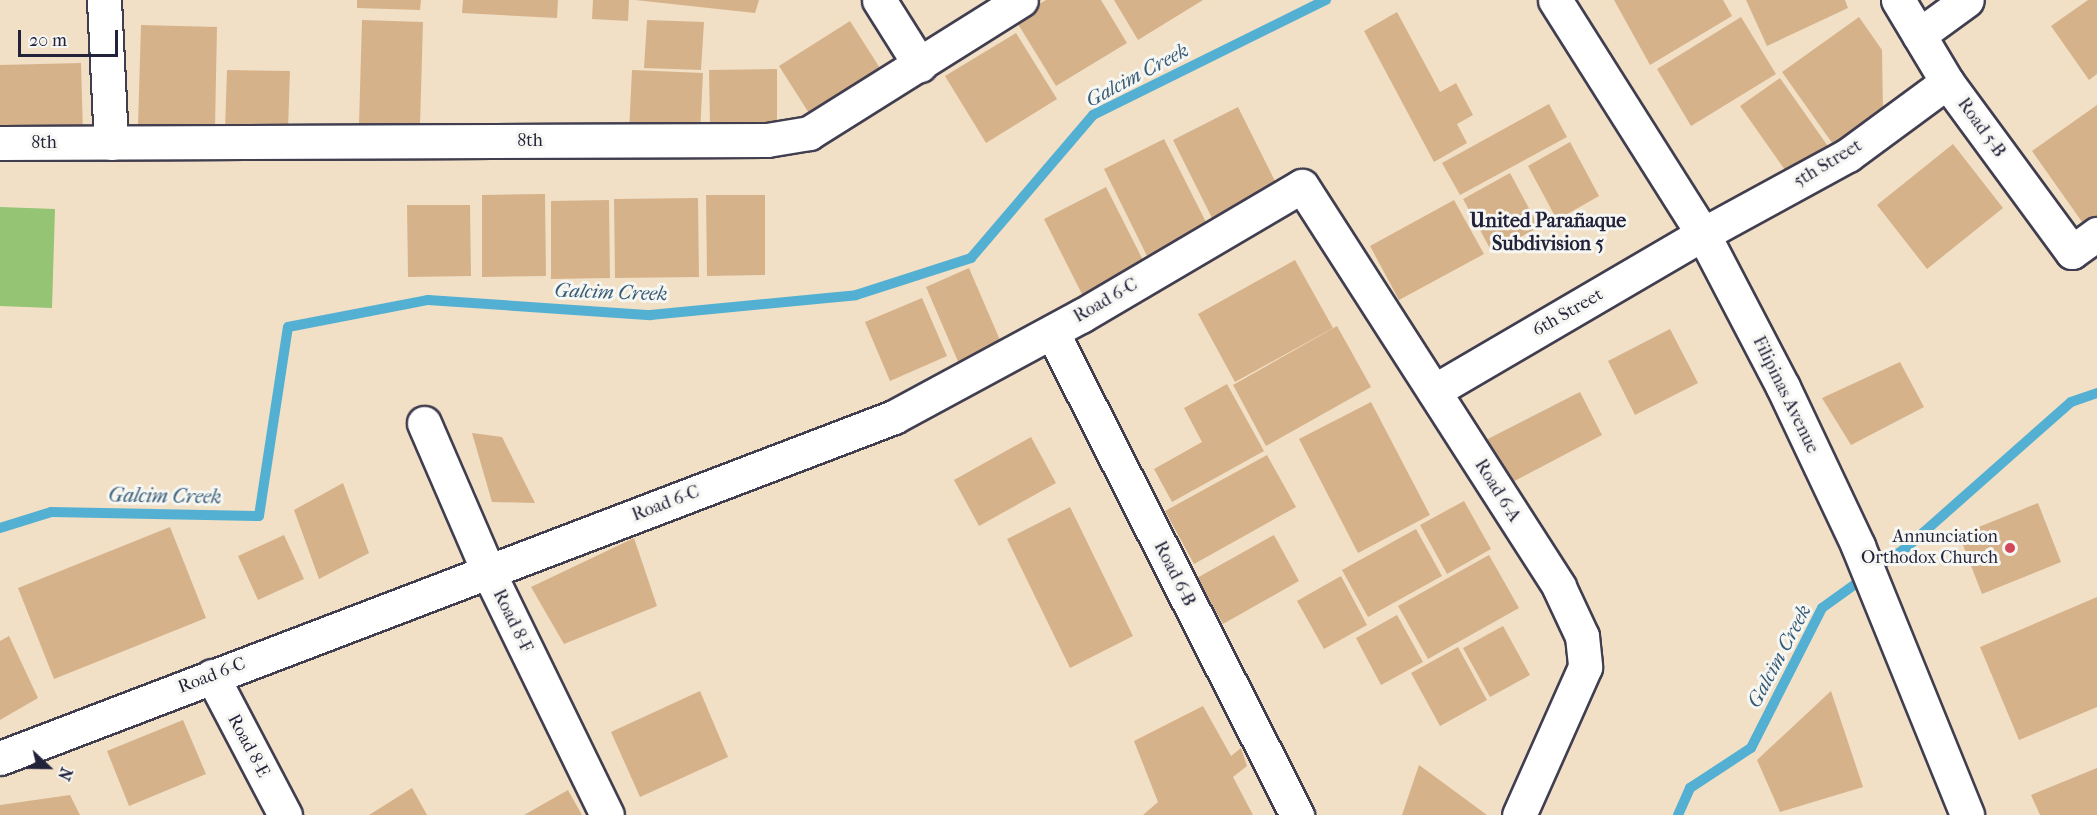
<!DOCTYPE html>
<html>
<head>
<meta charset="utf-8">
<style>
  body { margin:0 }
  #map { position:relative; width:2097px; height:815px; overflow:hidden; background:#f1e0c5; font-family:"IM FELL French Canon",serif }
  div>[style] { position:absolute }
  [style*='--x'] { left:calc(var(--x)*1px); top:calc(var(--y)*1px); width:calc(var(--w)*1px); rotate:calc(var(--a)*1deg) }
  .green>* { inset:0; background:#94c474 }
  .stream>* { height:10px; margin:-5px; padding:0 5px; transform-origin:5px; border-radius:5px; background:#54b0d2 }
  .building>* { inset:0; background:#d6b28b }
  .roads { filter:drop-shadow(2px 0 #413e50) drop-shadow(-2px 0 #413e50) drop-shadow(0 2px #413e50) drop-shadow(0 -2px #413e50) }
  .street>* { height:33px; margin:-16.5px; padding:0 16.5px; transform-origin:16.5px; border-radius:16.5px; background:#fff }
  .dots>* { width:16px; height:16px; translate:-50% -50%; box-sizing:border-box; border:3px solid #f6f6f2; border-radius:50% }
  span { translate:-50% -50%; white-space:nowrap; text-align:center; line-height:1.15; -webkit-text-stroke:6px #f6f6f2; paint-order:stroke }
  .street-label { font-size:18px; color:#22223b }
  .poi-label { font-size:18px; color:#22223b }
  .right { translate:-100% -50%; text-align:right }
  .water-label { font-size:20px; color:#365b77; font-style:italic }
  .neighbourhood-label { font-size:20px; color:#22223b; font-weight:700 }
  .north { position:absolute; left:18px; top:737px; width:60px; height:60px; -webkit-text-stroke:4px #f6f6f2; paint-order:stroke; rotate:112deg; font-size:16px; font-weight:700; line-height:24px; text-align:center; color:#22223b }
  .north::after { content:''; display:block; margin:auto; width:21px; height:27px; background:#22223b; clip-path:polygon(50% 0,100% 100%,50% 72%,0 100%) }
  .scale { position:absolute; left:18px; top:30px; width:100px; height:27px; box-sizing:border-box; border:3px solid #22223b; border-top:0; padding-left:8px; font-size:18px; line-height:21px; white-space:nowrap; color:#22223b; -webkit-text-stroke:4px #f6f6f2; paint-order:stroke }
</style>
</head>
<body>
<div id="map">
  <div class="green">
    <div style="clip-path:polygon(0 207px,55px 209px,52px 308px,0 306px)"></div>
  </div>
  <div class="stream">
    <div style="--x:0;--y:528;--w:53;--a:-17.4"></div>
    <div style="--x:51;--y:512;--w:208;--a:1.1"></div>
    <div style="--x:259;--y:516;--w:191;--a:-81.3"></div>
    <div style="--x:288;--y:327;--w:143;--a:-10.9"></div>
    <div style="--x:428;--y:300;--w:223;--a:3.9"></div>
    <div style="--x:650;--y:315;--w:207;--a:-5.5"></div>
    <div style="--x:856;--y:295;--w:121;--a:-17.8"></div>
    <div style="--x:971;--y:258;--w:188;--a:-49.5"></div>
    <div style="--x:1093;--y:115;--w:260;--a:-26.3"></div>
    <div style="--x:1678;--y:815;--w:30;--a:-66"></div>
    <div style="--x:1690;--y:788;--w:73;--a:-33.3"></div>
    <div style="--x:1751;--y:748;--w:157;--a:-63.1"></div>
    <div style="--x:1822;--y:608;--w:105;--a:-35.7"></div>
    <div style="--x:1907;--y:547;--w:219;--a:-41.5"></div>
    <div style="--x:2071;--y:402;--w:28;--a:-19"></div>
  </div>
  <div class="building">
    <div style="clip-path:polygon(357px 0,421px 0,420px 10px,357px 8px)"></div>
    <div style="clip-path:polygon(463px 0,558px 0,557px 18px,462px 13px)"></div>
    <div style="clip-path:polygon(593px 0,629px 0,628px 21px,592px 19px)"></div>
    <div style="clip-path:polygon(635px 0,759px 0,755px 13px)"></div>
    <div style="clip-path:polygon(1046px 0,1101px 0,1127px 43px,1056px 86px,1015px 19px)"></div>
    <div style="clip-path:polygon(1114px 0,1203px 0,1138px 40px)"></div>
    <div style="clip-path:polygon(1614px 0,1723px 0,1732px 16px,1650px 65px)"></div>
    <div style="clip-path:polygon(1746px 0,1845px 0,1848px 8px,1767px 46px)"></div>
    <div style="clip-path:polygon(2088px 0,2097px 0,2097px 74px,2089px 80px,2051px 26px)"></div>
    <div style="clip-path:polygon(1397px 12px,1440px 92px,1456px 83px,1473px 115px,1457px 124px,1467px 143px,1434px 162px,1364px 31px)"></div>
    <div style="clip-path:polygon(1741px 17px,1776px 74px,1691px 126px,1657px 69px)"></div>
    <div style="clip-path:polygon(1859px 17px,1882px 50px,1883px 113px,1835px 147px,1782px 72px)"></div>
    <div style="clip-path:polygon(362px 20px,423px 22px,420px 125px,359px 124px)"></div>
    <div style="clip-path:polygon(647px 20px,704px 22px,701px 70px,644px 68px)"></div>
    <div style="clip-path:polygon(850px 21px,885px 76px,814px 121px,779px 66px)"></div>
    <div style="clip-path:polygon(141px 25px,217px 27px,215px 128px,138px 126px)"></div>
    <div style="clip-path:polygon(1016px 33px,1057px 99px,986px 143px,945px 76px)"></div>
    <div style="clip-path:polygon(81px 63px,83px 134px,0 135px,0 65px)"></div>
    <div style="clip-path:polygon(777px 69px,777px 124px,710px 125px,709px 70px)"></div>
    <div style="clip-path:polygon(227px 70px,290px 71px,288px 130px,225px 129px)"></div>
    <div style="clip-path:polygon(632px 70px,703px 73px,700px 134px,629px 132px)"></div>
    <div style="clip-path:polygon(1780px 78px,1832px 152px,1792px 180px,1740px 106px)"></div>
    <div style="clip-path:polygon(1549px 104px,1567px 137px,1460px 195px,1442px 163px)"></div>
    <div style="clip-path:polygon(2097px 105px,2097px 222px,2087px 229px,2032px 151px)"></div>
    <div style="clip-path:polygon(1238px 107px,1279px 189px,1214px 222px,1173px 140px)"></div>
    <div style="clip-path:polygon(1164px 139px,1209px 228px,1148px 258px,1104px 169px)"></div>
    <div style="clip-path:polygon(1570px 142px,1599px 196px,1557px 220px,1528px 166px)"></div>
    <div style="clip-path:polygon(1953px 144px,2003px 208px,1927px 269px,1877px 205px)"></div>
    <div style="clip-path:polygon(1510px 173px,1539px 227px,1492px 252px,1463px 199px)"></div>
    <div style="clip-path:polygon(1106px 187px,1148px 270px,1086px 302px,1044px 219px)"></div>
    <div style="clip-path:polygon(545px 194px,546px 276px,482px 277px,482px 195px)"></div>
    <div style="clip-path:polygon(706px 195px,765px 195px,765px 275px,707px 276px)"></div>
    <div style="clip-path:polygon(698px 198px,699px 277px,615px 278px,614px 199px)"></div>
    <div style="clip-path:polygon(609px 200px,610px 278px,551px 279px,551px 201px)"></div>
    <div style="clip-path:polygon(1454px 200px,1484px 254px,1399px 300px,1370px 246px)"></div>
    <div style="clip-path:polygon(407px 205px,470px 205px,471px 276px,408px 277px)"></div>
    <div style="clip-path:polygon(1295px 260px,1333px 328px,1235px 382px,1198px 314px)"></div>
    <div style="clip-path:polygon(969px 268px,1003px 347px,960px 366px,926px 287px)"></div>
    <div style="clip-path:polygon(922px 298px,947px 356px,890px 381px,865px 322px)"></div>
    <div style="clip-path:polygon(1337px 326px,1371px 387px,1266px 446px,1233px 385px)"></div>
    <div style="clip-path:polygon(1670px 329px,1698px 383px,1635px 415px,1608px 361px)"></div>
    <div style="clip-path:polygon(1900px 362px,1924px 407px,1851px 445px,1822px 398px)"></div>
    <div style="clip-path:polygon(1227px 384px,1264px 451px,1172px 502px,1154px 469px,1202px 442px,1184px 408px)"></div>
    <div style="clip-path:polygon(1580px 392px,1602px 435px,1505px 486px,1482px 442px)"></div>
    <div style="clip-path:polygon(1371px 402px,1430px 515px,1358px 553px,1299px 439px)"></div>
    <div style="clip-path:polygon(472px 433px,502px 437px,535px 503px,492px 502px)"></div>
    <div style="clip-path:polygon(1031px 437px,1056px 483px,979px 526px,954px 480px)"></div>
    <div style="clip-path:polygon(1267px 455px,1296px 507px,1194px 564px,1165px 511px)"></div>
    <div style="clip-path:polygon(343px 483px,369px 553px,319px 579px,294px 510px)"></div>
    <div style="clip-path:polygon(1464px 501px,1491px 549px,1447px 574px,1420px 525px)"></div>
    <div style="clip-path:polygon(2038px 503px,2061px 562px,1982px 594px,1959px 535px)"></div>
    <div style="clip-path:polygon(1070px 507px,1133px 636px,1070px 668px,1007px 539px)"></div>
    <div style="clip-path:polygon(170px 527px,206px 618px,54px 679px,18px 588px)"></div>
    <div style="clip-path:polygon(1416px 529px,1442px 576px,1368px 617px,1342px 570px)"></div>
    <div style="clip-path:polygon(284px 535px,304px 579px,258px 600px,238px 556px)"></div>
    <div style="clip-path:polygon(1274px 535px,1299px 581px,1223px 624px,1197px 578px)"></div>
    <div style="clip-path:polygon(634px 538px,657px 606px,564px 644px,531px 587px)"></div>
    <div style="clip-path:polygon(1489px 555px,1519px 608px,1428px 659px,1398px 606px)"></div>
    <div style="clip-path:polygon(1341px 576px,1367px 625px,1324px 649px,1297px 601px)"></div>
    <div style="clip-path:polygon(2097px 597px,2097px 707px,2019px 740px,1980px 647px)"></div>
    <div style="clip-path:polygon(1397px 615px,1423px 662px,1381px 685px,1356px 638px)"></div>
    <div style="clip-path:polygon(1503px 626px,1530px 675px,1490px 697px,1463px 648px)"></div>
    <div style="clip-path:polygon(9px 636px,38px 698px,0 720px,0 641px)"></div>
    <div style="clip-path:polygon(1458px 647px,1487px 700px,1440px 726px,1411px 673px)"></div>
    <div style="clip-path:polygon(700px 691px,728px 757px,640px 797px,611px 732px)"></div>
    <div style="clip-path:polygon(1831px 691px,1863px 787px,1780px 812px,1757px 760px)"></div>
    <div style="clip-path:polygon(1203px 706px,1231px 756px,1241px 748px,1247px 766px,1233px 777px,1253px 815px,1143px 815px,1158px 802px,1134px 741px)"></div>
    <div style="clip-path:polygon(183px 720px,206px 774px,129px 806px,107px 751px)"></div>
    <div style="clip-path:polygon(1419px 765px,1487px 815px,1402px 815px)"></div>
    <div style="clip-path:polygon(2097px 768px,2097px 815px,2040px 815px,2031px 795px)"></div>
    <div style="clip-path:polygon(412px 788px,427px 815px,369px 815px)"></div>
    <div style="clip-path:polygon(568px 790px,582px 815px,524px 815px)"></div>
    <div style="clip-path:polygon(70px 795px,80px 815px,0 815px,0 805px)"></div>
  </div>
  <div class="roads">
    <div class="street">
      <div style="--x:104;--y:0;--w:143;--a:87.2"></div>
      <div style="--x:879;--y:0;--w:77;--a:57.8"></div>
      <div style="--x:1555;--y:0;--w:277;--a:57.7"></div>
      <div style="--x:1703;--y:234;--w:173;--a:62.4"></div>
      <div style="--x:1783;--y:387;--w:176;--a:64.7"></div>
      <div style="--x:1858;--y:546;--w:290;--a:67.9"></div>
      <div style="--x:1898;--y:0;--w:96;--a:59.1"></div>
      <div style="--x:1947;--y:82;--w:211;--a:53.7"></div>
      <div style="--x:2072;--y:252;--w:31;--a:-36"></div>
      <div style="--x:1919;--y:35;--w:59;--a:-36.1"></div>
      <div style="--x:0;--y:143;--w:767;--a:-0.22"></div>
      <div style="--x:767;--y:140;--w:43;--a:-9.5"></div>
      <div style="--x:809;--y:133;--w:250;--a:-32.1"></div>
      <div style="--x:1052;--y:332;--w:542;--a:63.1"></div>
      <div style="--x:1434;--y:391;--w:311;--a:-30.3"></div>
      <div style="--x:1703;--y:234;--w:165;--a:-28.6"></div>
      <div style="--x:1848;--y:155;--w:123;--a:-36.4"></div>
      <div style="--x:424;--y:423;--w:161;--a:66.6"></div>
      <div style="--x:488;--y:571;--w:271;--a:64"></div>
      <div style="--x:212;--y:676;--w:157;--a:62.3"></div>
      <div style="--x:0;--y:758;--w:957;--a:-20.88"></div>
      <div style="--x:894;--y:417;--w:213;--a:-28.4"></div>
      <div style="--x:1081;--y:316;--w:256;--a:-30.5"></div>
      <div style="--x:1302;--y:186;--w:476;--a:57.3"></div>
      <div style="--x:1559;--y:587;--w:54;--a:64.9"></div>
      <div style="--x:1582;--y:636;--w:31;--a:84"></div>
      <div style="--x:1585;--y:667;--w:162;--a:114"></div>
    </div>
  </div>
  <div class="dots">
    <div style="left:2010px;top:548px;background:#d1495b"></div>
  </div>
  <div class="street-label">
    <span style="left:1981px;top:128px;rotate:54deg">Road 5-B</span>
    <span style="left:530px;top:141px">8th</span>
    <span style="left:44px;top:143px">8th</span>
    <span style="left:1828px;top:164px;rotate:-31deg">5th Street</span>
    <span style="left:1106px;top:301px;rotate:-30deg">Road 6-C</span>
    <span style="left:1568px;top:313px;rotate:-30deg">6th Street</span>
    <span style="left:1785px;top:395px;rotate:64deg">Filipinas Avenue</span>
    <span style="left:1497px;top:491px;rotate:58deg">Road 6-A</span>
    <span style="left:666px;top:504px;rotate:-21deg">Road 6-C</span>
    <span style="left:1174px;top:574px;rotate:63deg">Road 6-B</span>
    <span style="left:512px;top:621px;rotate:64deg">Road 8-F</span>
    <span style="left:212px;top:676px;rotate:-21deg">Road 6-C</span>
    <span style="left:248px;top:746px;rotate:62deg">Road 8-E</span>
  </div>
  <div class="poi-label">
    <span class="right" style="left:1998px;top:548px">Annunciation<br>Orthodox Church</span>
  </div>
  <div class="water-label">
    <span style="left:1137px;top:75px;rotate:-28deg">Galcim Creek</span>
    <span style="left:611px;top:292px;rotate:2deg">Galcim Creek</span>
    <span style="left:165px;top:496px;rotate:1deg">Galcim Creek</span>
    <span style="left:1779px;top:656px;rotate:-62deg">Galcim Creek</span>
  </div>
  <div class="neighbourhood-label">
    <span style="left:1548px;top:232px">United Parañaque<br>Subdivision 5</span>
  </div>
  <div class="north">N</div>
  <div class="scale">20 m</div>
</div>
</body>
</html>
